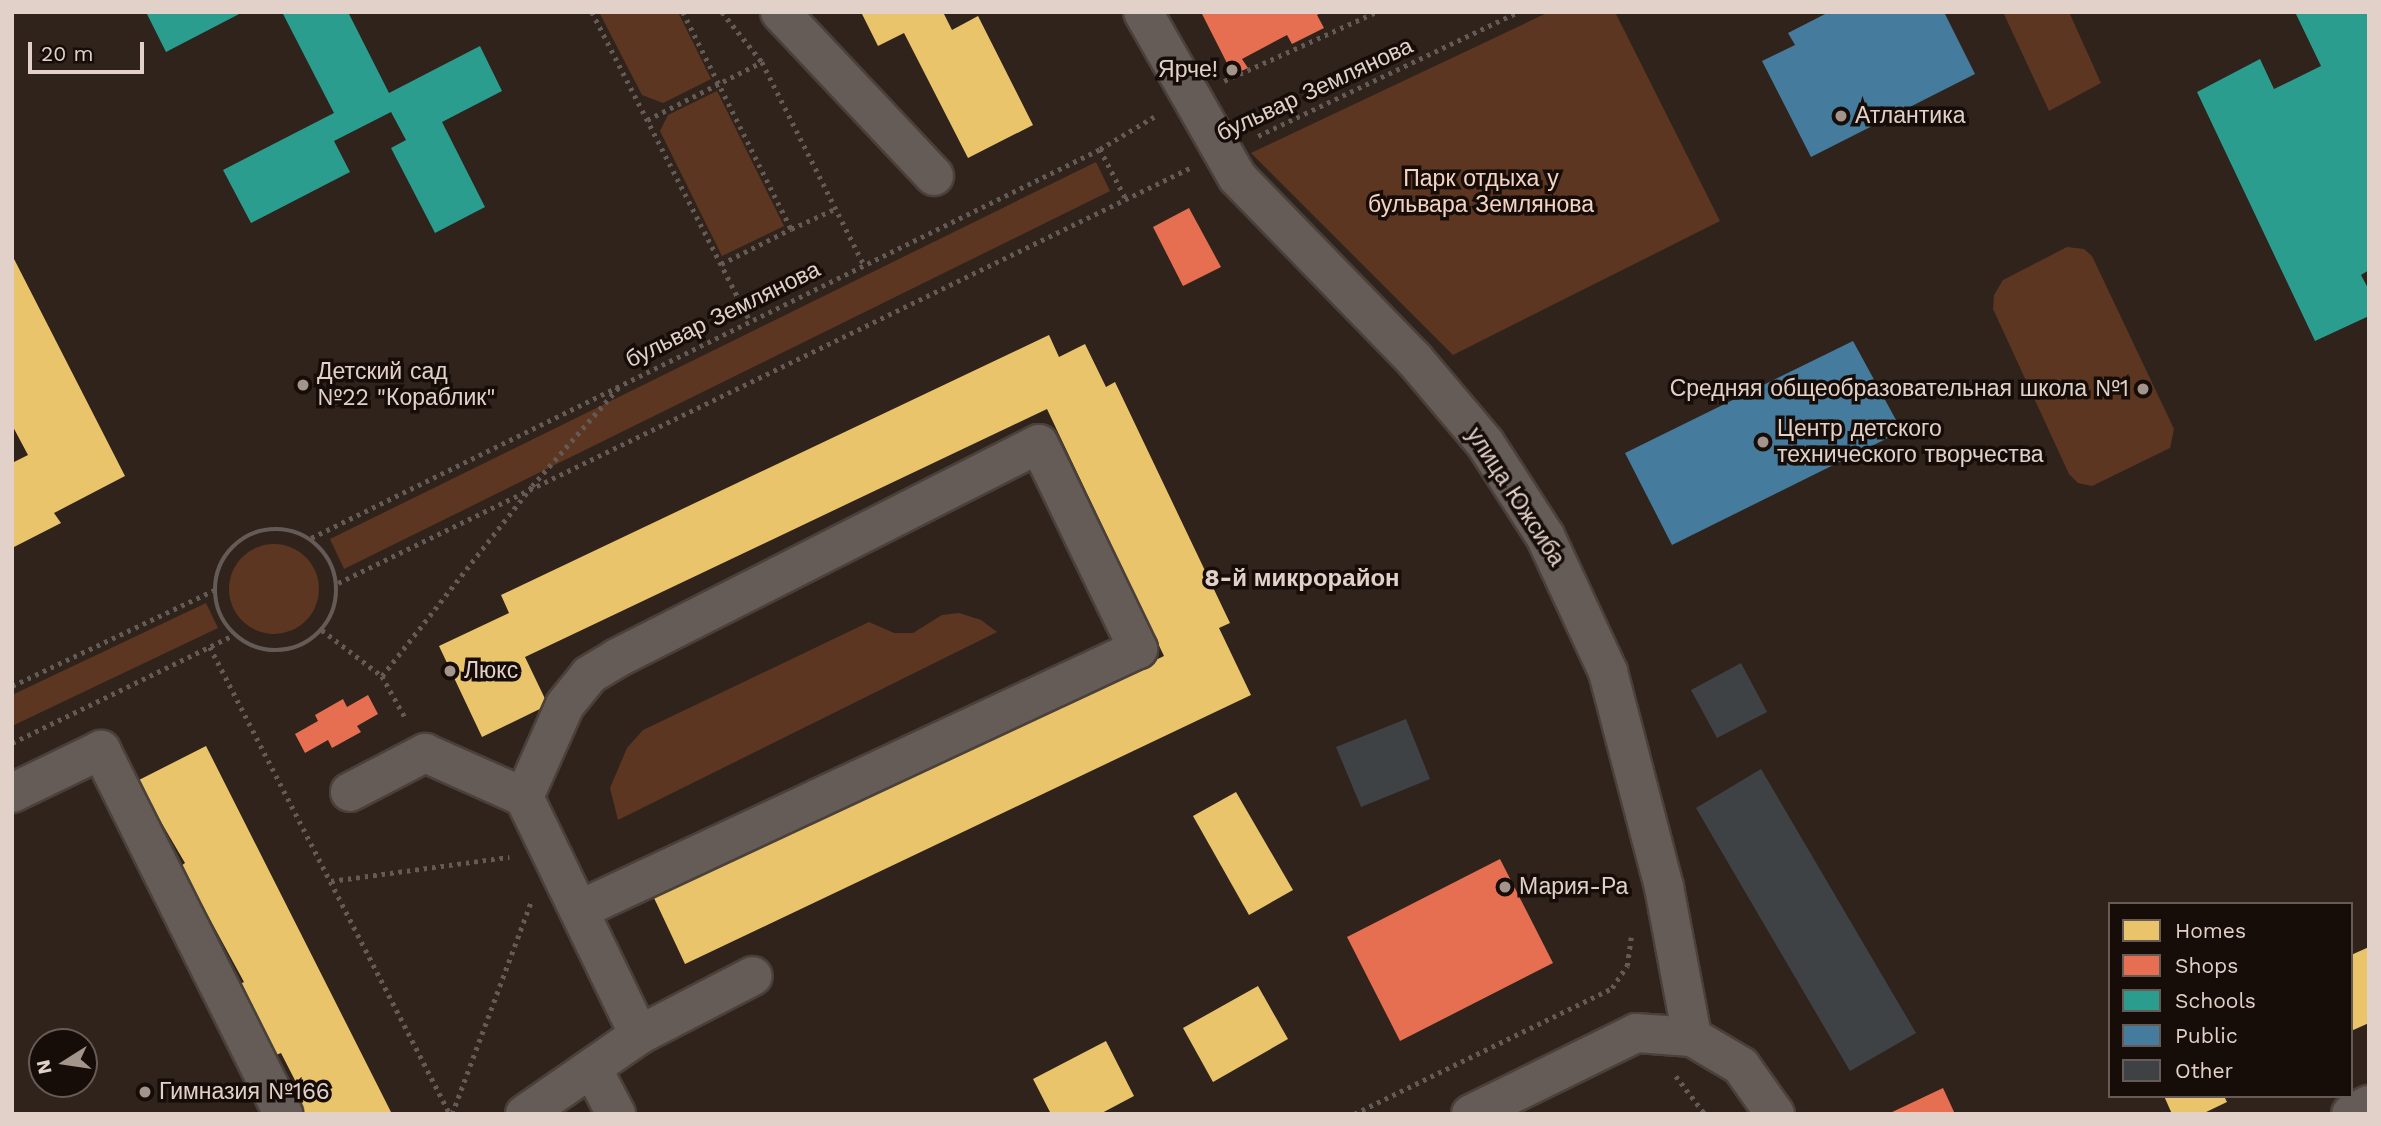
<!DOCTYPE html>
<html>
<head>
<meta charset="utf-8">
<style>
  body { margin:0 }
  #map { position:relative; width:2381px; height:1126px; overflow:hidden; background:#2f231c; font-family:"Work Sans",sans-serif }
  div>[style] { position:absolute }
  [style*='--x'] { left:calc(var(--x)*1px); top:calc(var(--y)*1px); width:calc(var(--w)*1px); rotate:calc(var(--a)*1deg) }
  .green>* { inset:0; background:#5d3621 }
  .round { border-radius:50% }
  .homes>* { inset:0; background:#e9c46a }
  .shops>* { inset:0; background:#e76f51 }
  .schools>* { inset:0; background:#2a9d8f }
  .public>* { inset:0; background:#457b9d }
  .building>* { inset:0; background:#3f4245 }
  .path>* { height:4.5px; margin-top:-2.25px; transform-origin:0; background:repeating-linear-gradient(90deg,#655b56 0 3.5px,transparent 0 8.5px) }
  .path>.ring { margin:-2.25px; padding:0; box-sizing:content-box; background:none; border:4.5px solid #655b56; border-radius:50% }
  .roads { filter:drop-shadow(2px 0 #4b403a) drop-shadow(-2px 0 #4b403a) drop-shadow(0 2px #4b403a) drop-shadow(0 -2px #4b403a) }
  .minor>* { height:38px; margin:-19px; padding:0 19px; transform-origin:19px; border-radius:19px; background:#665c57 }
  .dots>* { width:19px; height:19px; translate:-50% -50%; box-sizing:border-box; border:4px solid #170d08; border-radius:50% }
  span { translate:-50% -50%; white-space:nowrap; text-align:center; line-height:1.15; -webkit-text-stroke:7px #170d08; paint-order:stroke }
  .poi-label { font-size:23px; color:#e1d1c9 }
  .right { translate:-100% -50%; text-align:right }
  .left { translate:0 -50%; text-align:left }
  .street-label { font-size:23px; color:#e1d1c9 }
  .park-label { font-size:23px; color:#f4d3c2 }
  .neighbourhood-label { font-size:24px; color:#e1d1c9; font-weight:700 }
  .frame { position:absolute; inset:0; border:14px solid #e1d1c9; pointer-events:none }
  .legend { position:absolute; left:2108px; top:902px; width:245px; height:196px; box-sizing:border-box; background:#170d08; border:2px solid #685b55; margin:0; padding:9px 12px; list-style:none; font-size:21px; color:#e1d1c9 }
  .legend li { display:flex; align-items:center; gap:14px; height:35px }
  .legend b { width:35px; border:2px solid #685b55 }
  .north { position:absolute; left:28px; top:1028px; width:70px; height:70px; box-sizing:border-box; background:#170d08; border:2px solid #685b55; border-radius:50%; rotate:258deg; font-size:19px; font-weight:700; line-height:28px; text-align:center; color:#e1d1c9 }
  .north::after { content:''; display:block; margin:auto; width:24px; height:32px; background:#a3948c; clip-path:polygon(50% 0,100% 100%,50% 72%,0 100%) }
  .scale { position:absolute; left:28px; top:42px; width:116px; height:32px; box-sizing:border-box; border:4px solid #e1d1c9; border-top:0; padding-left:9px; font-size:21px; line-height:24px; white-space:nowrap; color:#e1d1c9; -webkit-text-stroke:5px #170d08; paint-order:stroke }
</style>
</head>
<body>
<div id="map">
  <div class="green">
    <div style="clip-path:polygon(599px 12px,678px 12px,711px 79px,663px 103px,642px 95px)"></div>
    <div style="clip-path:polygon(1549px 12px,1615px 12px,1720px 221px,1453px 355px,1251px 153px)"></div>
    <div style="clip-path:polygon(2003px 12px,2069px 12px,2101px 83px,2049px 111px)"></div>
    <div style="clip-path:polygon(717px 91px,784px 226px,722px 256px,660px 131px,668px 115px)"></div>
    <div style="clip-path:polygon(1096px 162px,1110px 191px,344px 569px,330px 539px)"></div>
    <div style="clip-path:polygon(2067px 247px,2084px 249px,2092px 256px,2174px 429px,2170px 448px,2092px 486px,2078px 483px,2069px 474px,1993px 309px,1994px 295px,2003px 280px)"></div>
    <div class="round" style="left:229px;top:544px;width:90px;height:90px"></div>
    <div style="clip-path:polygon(206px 603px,218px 628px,12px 726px,12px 695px)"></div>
    <div style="clip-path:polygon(959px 613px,981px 620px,997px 632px,618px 820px,610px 788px,627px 748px,643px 730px,869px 622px,894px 633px,913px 633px,942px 615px)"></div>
  </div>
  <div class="homes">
    <div style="clip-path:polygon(861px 12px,943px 12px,952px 30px,978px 16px,1033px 125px,968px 158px,904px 33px,878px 46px)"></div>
    <div style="clip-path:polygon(12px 255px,125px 476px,54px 513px,61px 523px,14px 547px,12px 463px,28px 455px,12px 425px)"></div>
    <div style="clip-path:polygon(1049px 335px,1059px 357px,1085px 344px,1106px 387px,1115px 382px,1230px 623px,1219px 628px,1251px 695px,685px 964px,654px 898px,1164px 656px,1047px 409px,525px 657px,548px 705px,482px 737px,439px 646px,509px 613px,501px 595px)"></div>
    <div style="clip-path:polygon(206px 746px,392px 1114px,305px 1114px,295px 1095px,301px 1092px,281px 1053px,276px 1055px,240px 984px,244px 982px,181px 866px,185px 863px,137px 781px)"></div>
    <div style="clip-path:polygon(1236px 792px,1293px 890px,1249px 915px,1193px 816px)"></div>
    <div style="clip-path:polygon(2369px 947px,2369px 1023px,2351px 1031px,2351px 955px)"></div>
    <div style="clip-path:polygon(1258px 986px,1288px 1039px,1213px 1082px,1183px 1028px)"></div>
    <div style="clip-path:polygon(1106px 1041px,1134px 1096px,1100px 1114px,1051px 1114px,1033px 1079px)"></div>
    <div style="clip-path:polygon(2164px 1096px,2224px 1096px,2227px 1102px,2202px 1114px,2172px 1114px)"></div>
  </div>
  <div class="shops">
    <div style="clip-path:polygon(1201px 12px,1323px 12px,1317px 15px,1324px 28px,1292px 44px,1287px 35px,1242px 59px,1248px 68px,1233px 75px)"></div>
    <div style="clip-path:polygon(1189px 208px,1221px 267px,1183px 286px,1153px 227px)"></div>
    <div style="clip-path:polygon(368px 695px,378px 714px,357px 726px,361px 732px,332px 748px,328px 740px,305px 753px,295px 734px,318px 721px,315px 715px,343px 699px,347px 707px)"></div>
    <div style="clip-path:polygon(1500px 859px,1553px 963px,1400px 1041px,1347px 937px)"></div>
    <div style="clip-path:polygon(1943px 1088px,1955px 1114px,1888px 1114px)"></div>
  </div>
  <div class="schools">
    <div style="clip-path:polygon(146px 12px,243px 12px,166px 52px)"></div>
    <div style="clip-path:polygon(282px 12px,348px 12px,389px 93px,480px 46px,502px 91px,442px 122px,485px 207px,435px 233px,391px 148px,406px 140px,391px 112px,334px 141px,350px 172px,251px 223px,223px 170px,334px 113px)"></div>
    <div style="clip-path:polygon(2295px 12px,2369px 12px,2369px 270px,2361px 275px,2369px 290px,2369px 316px,2315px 341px,2197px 92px,2260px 59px,2274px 89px,2321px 66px)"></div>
  </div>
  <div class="public">
    <div style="clip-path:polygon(1829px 12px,1944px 12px,1975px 74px,1811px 157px,1762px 61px,1795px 45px,1788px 33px)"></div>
    <div style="clip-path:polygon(1853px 341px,1902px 431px,1672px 545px,1625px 453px)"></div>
  </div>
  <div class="building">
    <div style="clip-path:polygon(1741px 663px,1767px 712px,1717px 738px,1691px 690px)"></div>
    <div style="clip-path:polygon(1406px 719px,1430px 779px,1361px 807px,1336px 747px)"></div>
    <div style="clip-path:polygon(1761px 769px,1916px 1033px,1850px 1071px,1696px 808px)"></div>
  </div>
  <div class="path">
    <div style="--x:592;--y:12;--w:347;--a:62.9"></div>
    <div style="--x:683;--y:12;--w:242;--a:63.5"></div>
    <div style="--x:791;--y:229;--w:51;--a:-24.5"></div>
    <div style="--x:722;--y:12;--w:64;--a:51.3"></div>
    <div style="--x:1224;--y:81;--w:167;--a:-24.4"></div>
    <div style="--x:647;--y:120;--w:129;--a:-26.8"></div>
    <div style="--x:762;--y:62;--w:227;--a:63.3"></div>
    <div style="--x:1258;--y:136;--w:288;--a:-25.5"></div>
    <div style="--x:1100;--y:149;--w:66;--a:-30.8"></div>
    <div style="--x:721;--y:264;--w:78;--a:-26.6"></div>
    <div class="ring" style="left:215px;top:529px;width:117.5px;height:117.5px"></div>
    <div style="--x:311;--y:538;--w:880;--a:-26.24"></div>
    <div style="--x:1100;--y:149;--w:56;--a:62.5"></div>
    <div style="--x:338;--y:583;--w:948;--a:-25.97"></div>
    <div style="--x:322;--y:630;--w:76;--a:37.5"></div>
    <div style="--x:382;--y:676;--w:49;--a:60.8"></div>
    <div style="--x:210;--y:647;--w:525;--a:62.8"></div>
    <div style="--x:382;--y:676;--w:242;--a:-51.7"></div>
    <div style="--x:532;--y:486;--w:132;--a:-48.7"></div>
    <div style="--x:12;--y:686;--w:224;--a:-25.4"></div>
    <div style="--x:12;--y:743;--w:246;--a:-26"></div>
    <div style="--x:331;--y:881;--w:180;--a:-7.7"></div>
    <div style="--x:1676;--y:1076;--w:48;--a:52.7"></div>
    <div style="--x:452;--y:1114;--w:226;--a:-69.6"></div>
    <div style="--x:1354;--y:1114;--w:287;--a:-26"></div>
    <div style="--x:1612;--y:988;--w:27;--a:-56"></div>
    <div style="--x:1627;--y:966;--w:29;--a:-82"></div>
  </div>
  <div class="roads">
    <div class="minor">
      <div style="--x:780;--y:12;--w:225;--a:46.8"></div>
      <div style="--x:1143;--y:12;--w:190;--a:60.3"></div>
      <div style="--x:1237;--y:177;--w:254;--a:45.8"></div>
      <div style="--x:1414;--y:359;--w:110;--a:49.8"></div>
      <div style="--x:1485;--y:443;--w:111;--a:57.2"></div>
      <div style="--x:1545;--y:536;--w:150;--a:65.1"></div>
      <div style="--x:1608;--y:672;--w:222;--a:75.4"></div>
      <div style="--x:1664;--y:887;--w:153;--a:79.4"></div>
      <div style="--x:350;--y:792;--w:85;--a:-27.5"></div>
      <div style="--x:425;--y:753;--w:108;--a:24"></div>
      <div style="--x:12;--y:793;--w:99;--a:-25.8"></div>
      <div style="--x:101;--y:750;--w:407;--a:63.4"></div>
      <div style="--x:639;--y:1035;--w:128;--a:-27.4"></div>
      <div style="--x:592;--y:1068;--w:52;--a:62.4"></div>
      <div style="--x:525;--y:1114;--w:139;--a:-34.7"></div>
      <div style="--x:639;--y:1035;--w:264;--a:-115.8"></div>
      <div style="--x:524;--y:797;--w:101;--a:-66"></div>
      <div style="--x:565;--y:705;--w:38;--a:-51"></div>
      <div style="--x:589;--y:675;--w:33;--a:-31"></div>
      <div style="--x:617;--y:658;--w:473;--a:-26.9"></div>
      <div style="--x:1039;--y:444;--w:228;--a:64.2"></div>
      <div style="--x:1138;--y:649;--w:617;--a:154.97"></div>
      <div style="--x:1471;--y:1114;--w:184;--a:-26.1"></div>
      <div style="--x:1636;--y:1033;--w:56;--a:4.1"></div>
      <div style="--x:1692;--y:1037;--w:57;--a:30.6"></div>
      <div style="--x:1741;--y:1066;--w:59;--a:54.7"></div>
      <div style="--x:2351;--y:1114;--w:20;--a:-27"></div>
    </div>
  </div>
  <div class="dots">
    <div style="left:1232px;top:70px;background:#a3948c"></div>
    <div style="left:1841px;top:116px;background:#a3948c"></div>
    <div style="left:303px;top:385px;background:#a3948c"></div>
    <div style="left:2143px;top:389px;background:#a3948c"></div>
    <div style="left:1763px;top:442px;background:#a3948c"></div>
    <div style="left:450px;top:671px;background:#a3948c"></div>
    <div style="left:1505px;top:887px;background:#a3948c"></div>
    <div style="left:145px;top:1092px;background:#a3948c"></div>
  </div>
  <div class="poi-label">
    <span class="right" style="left:1218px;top:70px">Ярче!</span>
    <span class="left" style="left:1855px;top:116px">Атлантика</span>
    <span class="left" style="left:317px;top:385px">Детский сад<br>№22 "Кораблик"</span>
    <span class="right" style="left:2129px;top:389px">Средняя общеобразовательная школа №1</span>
    <span class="left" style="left:1777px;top:442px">Центр детского<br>технического творчества</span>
    <span class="left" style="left:464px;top:671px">Люкс</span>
    <span class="left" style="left:1519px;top:887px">Мария-Ра</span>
    <span class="left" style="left:159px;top:1092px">Гимназия №166</span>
  </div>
  <div class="street-label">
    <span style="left:1315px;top:90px;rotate:-25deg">бульвар Землянова</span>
    <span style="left:723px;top:315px;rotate:-26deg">бульвар Землянова</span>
    <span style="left:1515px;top:497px;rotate:57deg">улица Южсиба</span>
  </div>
  <div class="park-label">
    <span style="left:1481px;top:192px">Парк отдыха у<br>бульвара Землянова</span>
  </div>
  <div class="neighbourhood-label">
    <span style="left:1302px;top:579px">8-й микрорайон</span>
  </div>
  <div class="frame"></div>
  <ul class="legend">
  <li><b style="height:19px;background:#e9c46a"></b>Homes</li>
  <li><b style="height:19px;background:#e76f51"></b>Shops</li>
  <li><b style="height:19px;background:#2a9d8f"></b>Schools</li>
  <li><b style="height:19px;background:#457b9d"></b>Public</li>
  <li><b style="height:19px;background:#3f4245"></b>Other</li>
  </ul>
  <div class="north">N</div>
  <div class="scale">20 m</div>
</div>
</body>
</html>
